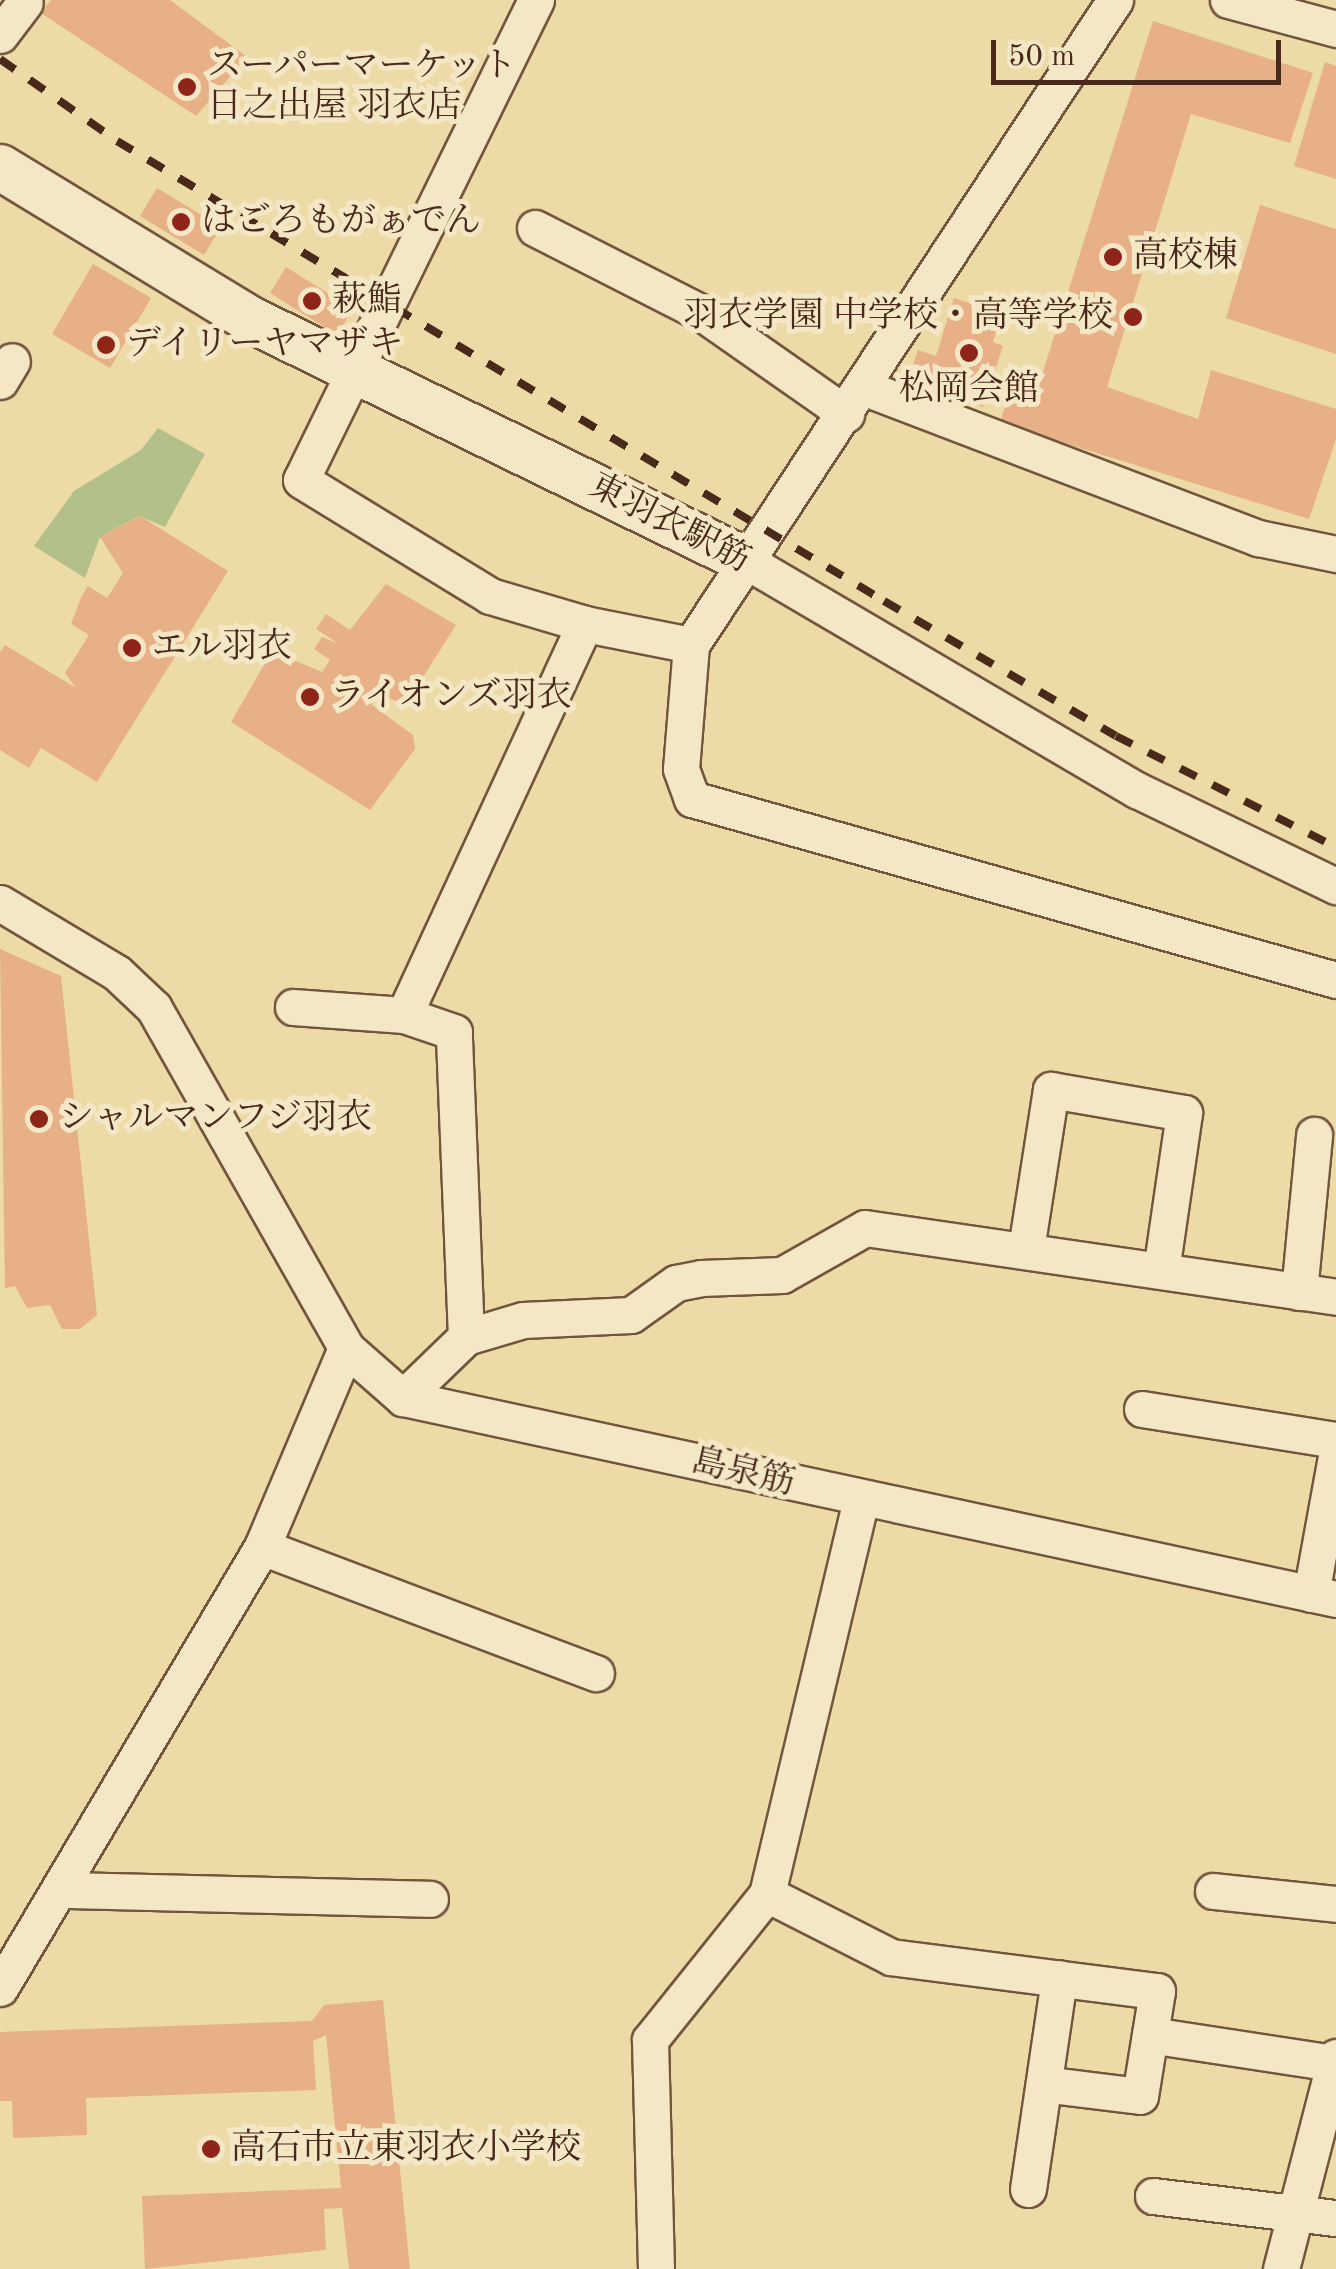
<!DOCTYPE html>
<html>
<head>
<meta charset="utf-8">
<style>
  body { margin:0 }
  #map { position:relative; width:1336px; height:2269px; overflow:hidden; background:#ecdaa7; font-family:"Old Standard TT","Noto Serif JP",serif }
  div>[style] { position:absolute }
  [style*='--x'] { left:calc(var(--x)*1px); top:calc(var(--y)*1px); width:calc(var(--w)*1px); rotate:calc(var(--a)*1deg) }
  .green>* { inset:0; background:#b4c08a }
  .building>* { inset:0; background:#e7b087 }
  .roads { filter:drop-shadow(2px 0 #72553d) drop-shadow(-2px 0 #72553d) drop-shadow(0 2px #72553d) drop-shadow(0 -2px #72553d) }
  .minor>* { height:35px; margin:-17.5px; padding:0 17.5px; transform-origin:17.5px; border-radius:17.5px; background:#f3e7c6 }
  .tertiary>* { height:45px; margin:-22.5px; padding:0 22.5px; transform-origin:22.5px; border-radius:22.5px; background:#f3e7c6 }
  .rail>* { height:8px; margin-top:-4px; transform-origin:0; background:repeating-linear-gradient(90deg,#49291a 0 18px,transparent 0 36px) }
  .dots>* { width:28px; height:28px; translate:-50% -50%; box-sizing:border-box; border:5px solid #f3e7c6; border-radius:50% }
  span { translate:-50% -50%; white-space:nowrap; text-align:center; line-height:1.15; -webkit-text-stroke:10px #f3e7c6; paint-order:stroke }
  .poi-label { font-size:35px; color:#49291a }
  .left { translate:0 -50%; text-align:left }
  .right { translate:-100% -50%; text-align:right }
  .street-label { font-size:35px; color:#49291a }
  .scale { position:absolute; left:991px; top:40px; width:290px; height:45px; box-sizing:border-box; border:5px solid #49291a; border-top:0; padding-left:12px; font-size:30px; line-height:35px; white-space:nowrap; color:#49291a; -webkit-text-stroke:8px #f3e7c6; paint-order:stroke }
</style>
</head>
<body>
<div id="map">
  <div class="green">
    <div style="clip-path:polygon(158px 428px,205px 454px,165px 527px,139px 516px,100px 537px,85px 578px,34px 546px,74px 491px,141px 450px)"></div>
  </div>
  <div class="building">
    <div style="clip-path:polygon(51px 0,170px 0,247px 57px,196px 116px,41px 13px)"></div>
    <div style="clip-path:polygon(1153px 21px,1313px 73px,1290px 143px,1191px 114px,1107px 387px,1198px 419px,1211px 370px,1336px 409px,1336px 439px,1309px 519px,1000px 423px,1015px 371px,1041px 378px)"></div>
    <div style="clip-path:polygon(1325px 62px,1336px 66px,1336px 179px,1294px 166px)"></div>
    <div style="clip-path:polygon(157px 188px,221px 227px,204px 255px,140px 216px)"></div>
    <div style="clip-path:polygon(1260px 205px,1336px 229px,1336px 354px,1226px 318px)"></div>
    <div style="clip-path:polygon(93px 264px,151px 298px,110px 368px,52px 334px)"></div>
    <div style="clip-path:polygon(286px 267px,353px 309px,337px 335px,270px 293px)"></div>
    <div style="clip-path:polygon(954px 298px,1002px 314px,993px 342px,1003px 346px,983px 407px,907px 382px,918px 350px,936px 356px)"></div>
    <div style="clip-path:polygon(140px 516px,228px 571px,97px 782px,41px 748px,29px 768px,0 750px,0 652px,5px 645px,76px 688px,65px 673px,89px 635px,71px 624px,81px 598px,88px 586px,107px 598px,123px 573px,100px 537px)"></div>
    <div style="clip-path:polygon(386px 584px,456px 625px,406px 704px,378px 695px,372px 705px,413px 735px,415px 749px,370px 810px,231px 722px,272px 651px,322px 672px,330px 660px,314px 649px,322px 637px,339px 644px,316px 629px,326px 614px,350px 630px)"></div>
    <div style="clip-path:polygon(0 949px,61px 976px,97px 1315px,80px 1329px,62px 1329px,50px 1305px,27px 1308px,15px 1286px,5px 1288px)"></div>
    <div style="clip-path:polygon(383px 2000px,410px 2269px,349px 2269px,342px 2208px,324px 2209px,326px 2250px,145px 2269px,142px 2196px,341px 2188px,326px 2035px,313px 2041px,316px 2090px,86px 2098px,87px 2135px,13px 2138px,12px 2101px,0 2101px,0 2032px,312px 2021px,324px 2005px)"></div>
  </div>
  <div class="roads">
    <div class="minor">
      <div style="--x:536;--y:0;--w:534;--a:116.09"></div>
      <div style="--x:301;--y:480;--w:222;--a:31.5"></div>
      <div style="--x:490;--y:596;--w:99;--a:16.4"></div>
      <div style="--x:1115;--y:0;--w:772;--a:123.32"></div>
      <div style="--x:691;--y:645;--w:124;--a:94.6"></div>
      <div style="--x:681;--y:769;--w:32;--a:70"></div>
      <div style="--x:692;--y:799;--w:669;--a:15.7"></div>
      <div style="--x:1228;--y:0;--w:112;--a:15"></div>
      <div style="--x:0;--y:35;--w:41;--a:-52.9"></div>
      <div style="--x:535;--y:228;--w:187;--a:27"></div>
      <div style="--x:702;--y:313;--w:176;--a:35"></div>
      <div style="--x:0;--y:381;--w:23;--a:-59"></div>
      <div style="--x:865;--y:388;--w:421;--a:20.9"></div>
      <div style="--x:1258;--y:538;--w:80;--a:11.6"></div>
      <div style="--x:741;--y:558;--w:459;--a:30.4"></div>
      <div style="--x:1137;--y:790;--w:221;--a:25.8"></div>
      <div style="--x:0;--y:903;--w:136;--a:30.9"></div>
      <div style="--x:117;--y:973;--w:51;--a:43.4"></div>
      <div style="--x:154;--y:1008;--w:390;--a:60.5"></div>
      <div style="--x:346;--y:1348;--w:76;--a:41.3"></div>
      <div style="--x:403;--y:1398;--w:954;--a:12.16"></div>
      <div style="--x:293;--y:1007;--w:111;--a:4.1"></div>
      <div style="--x:1026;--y:1249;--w:161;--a:-81.1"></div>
      <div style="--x:1051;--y:1090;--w:135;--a:9.8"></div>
      <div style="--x:1184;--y:1113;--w:159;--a:98.3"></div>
      <div style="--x:1299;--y:1292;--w:158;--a:-84.5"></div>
      <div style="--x:466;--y:1337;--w:59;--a:-16.6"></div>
      <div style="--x:523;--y:1320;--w:108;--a:-2.7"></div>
      <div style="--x:631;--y:1315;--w:55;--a:-35.4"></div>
      <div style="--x:676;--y:1283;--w:25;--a:-11"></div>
      <div style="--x:701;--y:1278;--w:81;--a:-2.1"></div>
      <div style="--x:782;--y:1275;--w:95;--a:-29.5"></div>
      <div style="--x:865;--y:1228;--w:476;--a:8.3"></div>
      <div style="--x:403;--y:1398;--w:88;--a:-44.1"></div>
      <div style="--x:466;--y:1337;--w:305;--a:-92.3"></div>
      <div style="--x:454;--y:1032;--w:53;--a:-161.2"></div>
      <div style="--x:404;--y:1015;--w:431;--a:-65.2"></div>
      <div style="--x:585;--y:624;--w:108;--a:11.2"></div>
      <div style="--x:1142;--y:1409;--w:196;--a:9.1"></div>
      <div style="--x:262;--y:1547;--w:357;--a:20.7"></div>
      <div style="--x:1311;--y:1594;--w:140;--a:-79.7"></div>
      <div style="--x:65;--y:1890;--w:365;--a:1.4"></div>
      <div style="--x:1213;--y:1891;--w:124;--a:6"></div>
      <div style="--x:767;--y:1894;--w:139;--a:26.9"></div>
      <div style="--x:891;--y:1957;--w:268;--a:7.3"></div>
      <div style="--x:1157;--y:1991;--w:106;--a:99.2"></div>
      <div style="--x:1140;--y:2096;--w:97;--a:-172.9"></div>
      <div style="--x:0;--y:1988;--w:513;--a:-59.29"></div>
      <div style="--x:262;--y:1547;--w:216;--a:-67.1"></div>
      <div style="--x:1150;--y:2035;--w:186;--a:8.7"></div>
      <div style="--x:1028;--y:2189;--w:213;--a:-81.6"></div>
      <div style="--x:1153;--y:2196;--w:184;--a:6.9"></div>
      <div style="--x:656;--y:2269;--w:229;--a:-91.5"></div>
      <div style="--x:650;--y:2040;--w:187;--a:-51.3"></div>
      <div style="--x:767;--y:1894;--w:405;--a:-76.6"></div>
      <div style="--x:1281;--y:2269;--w:219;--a:-75.5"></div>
    </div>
    <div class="tertiary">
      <div style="--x:0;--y:167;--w:295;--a:31.3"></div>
      <div style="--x:252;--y:320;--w:544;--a:25.95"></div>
    </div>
  </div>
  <div class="rail">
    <div style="--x:0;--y:59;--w:143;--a:35"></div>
    <div style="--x:117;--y:141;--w:894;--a:30.95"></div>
    <div style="--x:884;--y:601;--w:268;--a:30.2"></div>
    <div style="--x:1116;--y:736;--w:246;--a:26.8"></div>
  </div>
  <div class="dots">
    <div style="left:187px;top:87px;background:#8f2418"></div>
    <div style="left:181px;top:222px;background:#8f2418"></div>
    <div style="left:1113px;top:257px;background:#8f2418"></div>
    <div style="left:312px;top:301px;background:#8f2418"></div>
    <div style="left:1133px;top:317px;background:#8f2418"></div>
    <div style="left:106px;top:345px;background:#8f2418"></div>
    <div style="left:969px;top:353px;background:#8f2418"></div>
    <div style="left:132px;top:648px;background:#8f2418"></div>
    <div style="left:310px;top:697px;background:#8f2418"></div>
    <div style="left:39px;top:1119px;background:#8f2418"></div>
    <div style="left:211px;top:2149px;background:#8f2418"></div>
  </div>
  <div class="poi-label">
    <span class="left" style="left:207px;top:87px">スーパーマーケット<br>日之出屋 羽衣店</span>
    <span class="left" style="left:201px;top:222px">はごろもがぁでん</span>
    <span class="left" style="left:1133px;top:257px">高校棟</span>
    <span class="left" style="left:332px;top:301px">萩鮨</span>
    <span class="right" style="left:1113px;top:317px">羽衣学園 中学校・高等学校</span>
    <span class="left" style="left:126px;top:345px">デイリーヤマザキ</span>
    <span style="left:969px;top:390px">松岡会館</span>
    <span class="left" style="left:152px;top:648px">エル羽衣</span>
    <span class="left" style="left:330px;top:697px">ライオンズ羽衣</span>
    <span class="left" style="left:59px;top:1119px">シャルマンフジ羽衣</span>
    <span class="left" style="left:231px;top:2149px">高石市立東羽衣小学校</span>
  </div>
  <div class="street-label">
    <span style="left:669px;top:524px;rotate:27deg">東羽衣駅筋</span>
    <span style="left:743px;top:1473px;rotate:13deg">島泉筋</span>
  </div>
  <div class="scale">50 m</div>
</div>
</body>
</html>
